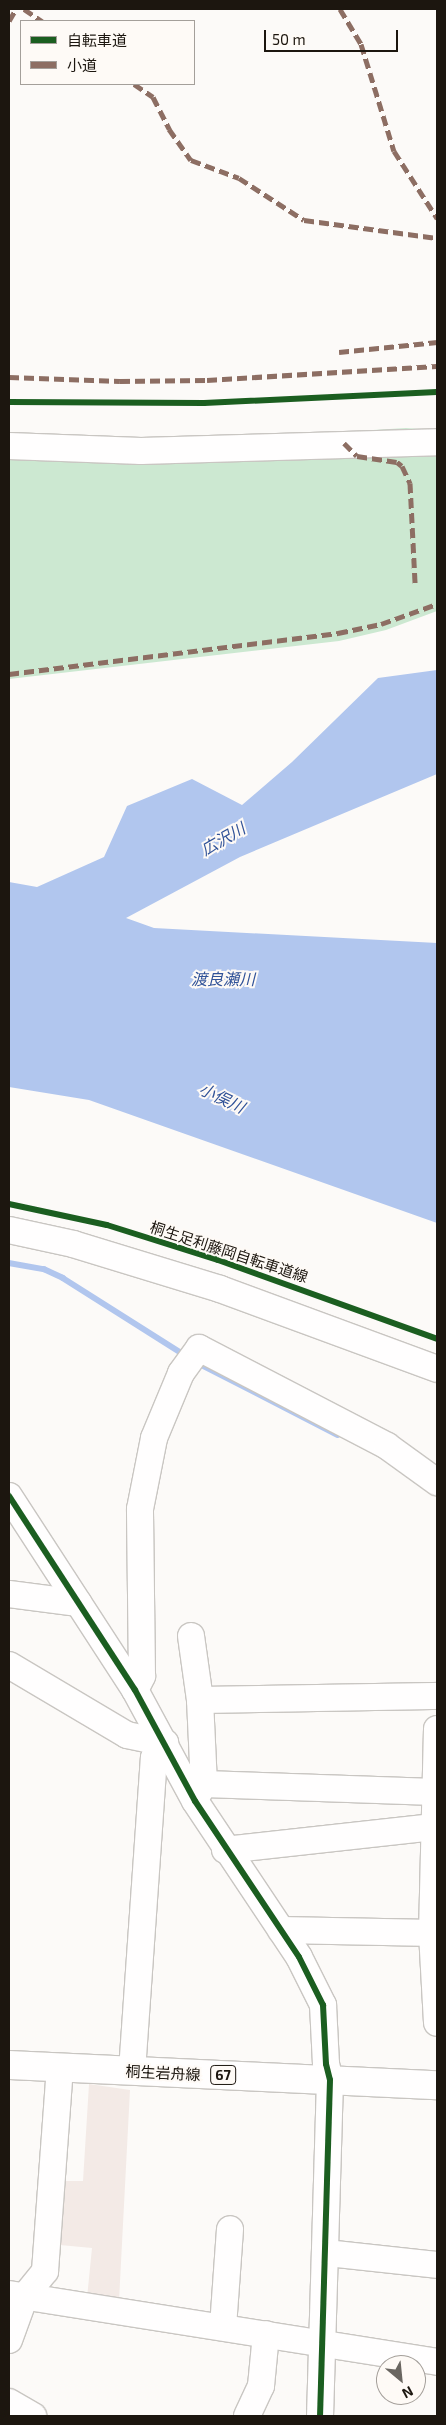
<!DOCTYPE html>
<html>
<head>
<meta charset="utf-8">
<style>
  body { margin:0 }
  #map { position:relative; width:446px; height:2425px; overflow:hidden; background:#fcfaf8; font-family:"Exo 2","Noto Sans JP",sans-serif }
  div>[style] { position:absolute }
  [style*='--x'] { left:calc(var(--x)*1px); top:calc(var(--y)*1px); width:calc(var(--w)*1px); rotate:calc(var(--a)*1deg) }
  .commercial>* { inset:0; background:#f3eae6 }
  .green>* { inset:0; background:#cce8d1 }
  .water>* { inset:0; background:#b1c6ee }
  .stream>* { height:5.5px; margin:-2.75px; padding:0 2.75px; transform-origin:2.75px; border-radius:2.75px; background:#b1c6ee }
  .roads { filter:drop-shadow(1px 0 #c9c6c2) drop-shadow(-1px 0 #c9c6c2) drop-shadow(0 1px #c9c6c2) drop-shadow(0 -1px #c9c6c2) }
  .minor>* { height:26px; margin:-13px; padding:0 13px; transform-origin:13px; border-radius:13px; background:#fffefe }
  .major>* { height:28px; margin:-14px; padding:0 14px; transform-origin:14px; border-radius:14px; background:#fffefe }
  .quiet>* { height:5px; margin-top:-2.5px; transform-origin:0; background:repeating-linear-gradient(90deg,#8d6e63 0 10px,transparent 0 15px) }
  .cycleway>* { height:6px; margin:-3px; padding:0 3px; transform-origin:3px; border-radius:3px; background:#1b5e20 }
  span { translate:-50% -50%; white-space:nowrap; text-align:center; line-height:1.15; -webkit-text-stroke:4px #fefaf6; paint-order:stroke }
  .shield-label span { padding:1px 4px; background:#fefaf6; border:1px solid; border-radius:4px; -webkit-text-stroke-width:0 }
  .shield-label { font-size:14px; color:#1c160f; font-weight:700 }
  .street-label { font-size:15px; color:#1c160f }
  .water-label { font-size:16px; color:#305298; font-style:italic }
  .frame { position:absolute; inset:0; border:10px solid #1c160f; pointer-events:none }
  .legend { position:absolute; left:20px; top:20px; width:175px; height:65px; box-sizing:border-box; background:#fefaf6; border:1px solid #a49f9a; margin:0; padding:6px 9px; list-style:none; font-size:15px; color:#1c160f }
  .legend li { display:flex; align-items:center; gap:10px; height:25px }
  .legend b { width:25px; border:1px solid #a49f9a }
  .north { position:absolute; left:376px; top:2355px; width:50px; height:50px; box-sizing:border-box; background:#fefaf6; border:1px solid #a49f9a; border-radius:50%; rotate:152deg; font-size:14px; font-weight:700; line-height:20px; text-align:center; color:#1c160f }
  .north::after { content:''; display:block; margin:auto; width:18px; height:22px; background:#6a6661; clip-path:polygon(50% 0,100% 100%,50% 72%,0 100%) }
  .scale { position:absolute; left:264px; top:30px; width:134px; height:22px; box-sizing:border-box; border:2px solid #1c160f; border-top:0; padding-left:6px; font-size:15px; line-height:18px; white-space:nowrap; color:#1c160f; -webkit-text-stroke:4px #fefaf6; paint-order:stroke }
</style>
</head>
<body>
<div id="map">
  <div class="commercial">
    <div style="clip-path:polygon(89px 2084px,130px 2090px,119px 2301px,87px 2298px,92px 2248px,60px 2245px,63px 2181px,83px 2181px)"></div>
  </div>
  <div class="green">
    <div style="clip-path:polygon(406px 428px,437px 430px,437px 611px,386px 630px,339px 641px,9px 679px,9px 437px,208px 440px)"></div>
  </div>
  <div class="water">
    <div style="clip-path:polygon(437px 670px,437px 774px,240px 857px,126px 918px,154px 928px,437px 943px,437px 1223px,89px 1100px,9px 1087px,9px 882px,37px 887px,104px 857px,127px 806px,192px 779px,242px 805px,292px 762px,378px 678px)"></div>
  </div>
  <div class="stream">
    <div style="--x:9;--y:1263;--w:36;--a:10"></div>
    <div style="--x:44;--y:1269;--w:21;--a:25"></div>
    <div style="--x:63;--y:1278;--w:144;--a:32.3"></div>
    <div style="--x:198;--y:1363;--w:157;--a:27.2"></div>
  </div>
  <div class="roads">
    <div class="minor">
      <div style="--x:9;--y:446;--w:132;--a:2.2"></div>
      <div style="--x:141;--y:451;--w:296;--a:-1.7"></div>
      <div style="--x:9;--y:1230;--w:66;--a:12.3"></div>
      <div style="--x:73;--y:1244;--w:154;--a:17"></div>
      <div style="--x:220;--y:1289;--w:231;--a:20.2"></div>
      <div style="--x:9;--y:1496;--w:231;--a:57"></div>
      <div style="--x:135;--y:1690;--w:126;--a:61.6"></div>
      <div style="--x:195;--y:1801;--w:187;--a:56.3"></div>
      <div style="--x:299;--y:1957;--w:54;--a:63.4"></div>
      <div style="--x:323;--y:2005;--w:59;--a:87.1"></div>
      <div style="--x:326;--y:2064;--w:16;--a:76"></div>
      <div style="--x:330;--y:2080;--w:336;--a:91.7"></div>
      <div style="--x:9;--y:1594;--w:70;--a:7.4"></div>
      <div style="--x:191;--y:1636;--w:65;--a:82"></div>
      <div style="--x:200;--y:1700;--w:84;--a:87.3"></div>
      <div style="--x:204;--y:1784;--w:17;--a:121"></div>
      <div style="--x:9;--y:1665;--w:137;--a:30.7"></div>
      <div style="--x:127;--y:1735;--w:39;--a:12"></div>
      <div style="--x:135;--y:1690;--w:16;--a:-63"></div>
      <div style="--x:142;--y:1676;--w:167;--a:-90.7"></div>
      <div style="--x:140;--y:1509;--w:72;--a:-78.8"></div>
      <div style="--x:154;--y:1438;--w:70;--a:-67.4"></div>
      <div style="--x:181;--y:1373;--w:31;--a:-54"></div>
      <div style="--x:199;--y:1348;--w:212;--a:27.5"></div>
      <div style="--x:387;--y:1446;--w:62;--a:35.8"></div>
      <div style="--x:200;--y:1700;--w:237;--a:-1"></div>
      <div style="--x:437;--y:1729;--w:204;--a:91.4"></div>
      <div style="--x:432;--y:1933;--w:90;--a:86.8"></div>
      <div style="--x:204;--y:1784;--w:231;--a:2"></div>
      <div style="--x:225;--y:1850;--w:210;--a:-6.3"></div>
      <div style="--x:281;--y:1930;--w:156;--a:1.1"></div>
      <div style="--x:132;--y:2071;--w:314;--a:-86"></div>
      <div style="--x:154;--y:1758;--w:19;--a:-54"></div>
      <div style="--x:327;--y:2253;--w:111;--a:6.2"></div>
      <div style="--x:9;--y:2294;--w:433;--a:9"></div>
      <div style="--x:223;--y:2327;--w:98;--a:-85.9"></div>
      <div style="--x:9;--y:2340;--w:47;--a:-70"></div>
      <div style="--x:25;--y:2296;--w:32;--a:-51"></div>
      <div style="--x:45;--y:2271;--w:204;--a:-85.8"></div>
      <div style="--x:9;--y:2402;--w:28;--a:30"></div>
      <div style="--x:247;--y:2416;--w:33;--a:-65"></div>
      <div style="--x:261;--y:2386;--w:52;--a:-84.5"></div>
    </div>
    <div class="major">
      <div style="--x:9;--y:2065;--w:428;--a:2.7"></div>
    </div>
  </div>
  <div class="quiet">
    <div style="--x:24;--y:9;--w:22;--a:34"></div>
    <div style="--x:340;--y:9;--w:41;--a:59"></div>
    <div style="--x:361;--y:44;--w:112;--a:72.9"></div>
    <div style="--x:394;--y:151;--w:80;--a:57.3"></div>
    <div style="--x:9;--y:21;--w:14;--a:-60"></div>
    <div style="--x:134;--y:84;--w:23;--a:34"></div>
    <div style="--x:153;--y:97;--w:36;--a:63"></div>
    <div style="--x:169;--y:129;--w:38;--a:55"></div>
    <div style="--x:191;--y:160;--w:51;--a:20.6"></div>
    <div style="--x:239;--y:178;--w:77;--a:32.9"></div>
    <div style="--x:304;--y:220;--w:134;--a:7.7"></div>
    <div style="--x:339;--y:352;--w:99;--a:-5.8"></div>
    <div style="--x:9;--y:377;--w:111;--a:2.1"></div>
    <div style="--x:120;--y:381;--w:87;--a:-0.7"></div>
    <div style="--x:207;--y:380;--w:230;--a:-3.5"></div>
    <div style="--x:344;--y:443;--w:18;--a:45"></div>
    <div style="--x:357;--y:456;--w:40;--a:8.5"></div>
    <div style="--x:397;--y:462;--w:6;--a:39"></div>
    <div style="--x:402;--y:466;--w:19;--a:65"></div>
    <div style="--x:410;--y:483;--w:100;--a:87.1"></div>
    <div style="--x:9;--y:674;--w:332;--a:-7.1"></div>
    <div style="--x:338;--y:633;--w:44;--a:-11.8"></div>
    <div style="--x:381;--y:624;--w:59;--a:-19.7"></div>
  </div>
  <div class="cycleway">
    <div style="--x:9;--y:402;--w:195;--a:0.3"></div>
    <div style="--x:204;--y:403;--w:233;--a:-2.7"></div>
    <div style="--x:9;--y:1204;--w:100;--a:12.1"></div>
    <div style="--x:107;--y:1225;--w:116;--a:17.5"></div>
    <div style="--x:218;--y:1260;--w:233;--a:19.8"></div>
    <div style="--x:9;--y:1496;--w:231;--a:57"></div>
    <div style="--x:135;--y:1690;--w:126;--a:61.6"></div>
    <div style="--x:195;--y:1801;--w:187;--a:56.3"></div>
    <div style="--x:299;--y:1957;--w:54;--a:63.4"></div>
    <div style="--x:323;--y:2005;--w:59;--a:87.1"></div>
    <div style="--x:326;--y:2064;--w:16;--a:76"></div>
    <div style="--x:330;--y:2080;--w:336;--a:91.7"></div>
  </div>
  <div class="shield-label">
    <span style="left:223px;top:2075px">67</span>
  </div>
  <div class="street-label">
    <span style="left:229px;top:1252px;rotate:18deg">桐生足利藤岡自転車道線</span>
    <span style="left:163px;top:2073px;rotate:3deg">桐生岩舟線</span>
  </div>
  <div class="water-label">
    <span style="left:223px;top:839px;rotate:-30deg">広沢川</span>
    <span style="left:223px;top:979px">渡良瀬川</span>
    <span style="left:222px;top:1098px;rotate:25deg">小俣川</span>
  </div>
  <div class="frame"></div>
  <ul class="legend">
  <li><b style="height:6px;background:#1b5e20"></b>自転車道</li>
  <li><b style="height:6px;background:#8d6e63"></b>小道</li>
  </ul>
  <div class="north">N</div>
  <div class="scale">50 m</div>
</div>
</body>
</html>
